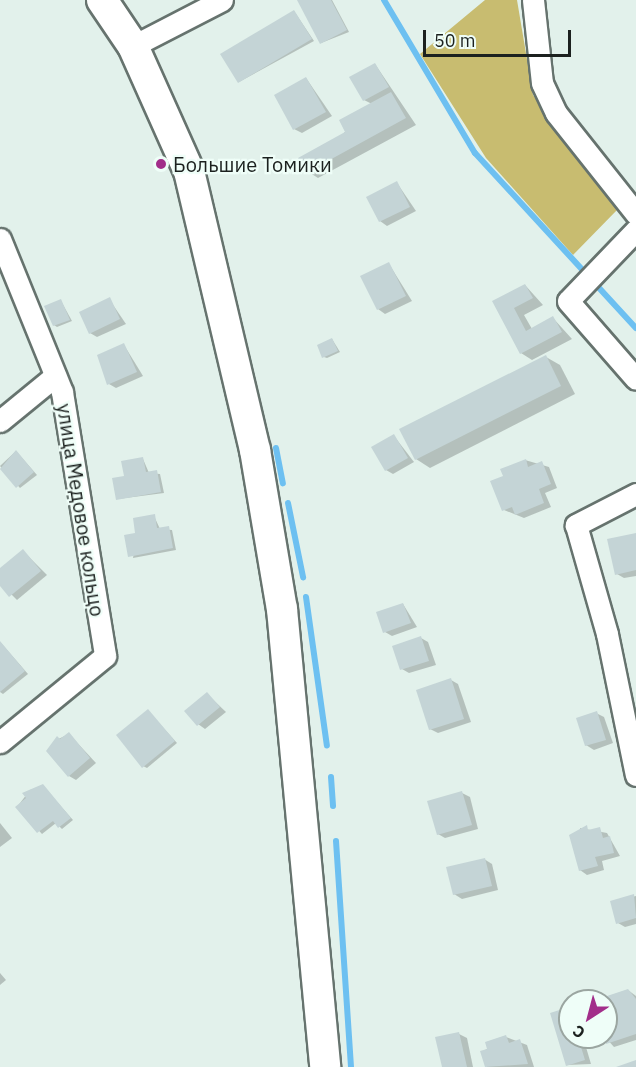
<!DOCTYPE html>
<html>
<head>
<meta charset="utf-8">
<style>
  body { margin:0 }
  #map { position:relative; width:636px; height:1067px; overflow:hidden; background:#e2f1eb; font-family:"IBM Plex Sans",sans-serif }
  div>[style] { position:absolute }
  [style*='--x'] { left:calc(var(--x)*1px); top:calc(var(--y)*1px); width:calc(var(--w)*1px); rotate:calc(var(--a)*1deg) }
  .green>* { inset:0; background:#c8bc70 }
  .shadow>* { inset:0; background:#0003 }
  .stream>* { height:6px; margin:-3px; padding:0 3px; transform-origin:3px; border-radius:3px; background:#6dc0f1 }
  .building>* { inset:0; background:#c4d4d6 }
  .roads { filter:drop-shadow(2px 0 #66736e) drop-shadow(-2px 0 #66736e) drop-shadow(0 2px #66736e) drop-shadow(0 -2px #66736e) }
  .street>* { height:21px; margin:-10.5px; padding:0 10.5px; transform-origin:10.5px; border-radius:10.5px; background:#fff }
  .secondary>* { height:30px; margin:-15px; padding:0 15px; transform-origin:15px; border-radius:15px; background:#fff }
  .dots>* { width:16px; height:16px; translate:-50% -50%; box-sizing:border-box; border:3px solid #effef8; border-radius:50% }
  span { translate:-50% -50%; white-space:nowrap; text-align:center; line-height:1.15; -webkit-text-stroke:4.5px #effef8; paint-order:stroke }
  .poi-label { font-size:20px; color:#1c211f }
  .left { translate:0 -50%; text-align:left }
  .street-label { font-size:20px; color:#1c211f }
  .north { position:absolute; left:558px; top:989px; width:60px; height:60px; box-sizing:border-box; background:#effef8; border:2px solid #9ba6a1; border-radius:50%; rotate:216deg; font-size:16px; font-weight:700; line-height:24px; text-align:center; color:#1c211f }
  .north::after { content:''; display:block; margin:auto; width:21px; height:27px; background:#a22e8a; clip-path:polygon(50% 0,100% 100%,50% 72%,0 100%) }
  .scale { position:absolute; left:423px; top:30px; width:148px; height:27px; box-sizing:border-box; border:3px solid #1c211f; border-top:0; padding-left:8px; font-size:18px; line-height:21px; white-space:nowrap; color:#1c211f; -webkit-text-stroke:4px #effef8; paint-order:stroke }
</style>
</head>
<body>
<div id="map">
  <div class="green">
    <div style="clip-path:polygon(485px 0,517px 0,533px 95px,617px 210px,573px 255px,486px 158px,420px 54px)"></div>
  </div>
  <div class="shadow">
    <div style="clip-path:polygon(298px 0,332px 0,349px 32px,321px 43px)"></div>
    <div style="clip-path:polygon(294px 11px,314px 41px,239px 82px)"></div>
    <div style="clip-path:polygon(375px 64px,416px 125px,318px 178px,307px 171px,372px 104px,364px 100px)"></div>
    <div style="clip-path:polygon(306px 78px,332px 116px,302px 133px,294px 129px)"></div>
    <div style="clip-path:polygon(397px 183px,416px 211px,387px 226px,380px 221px)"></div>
    <div style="clip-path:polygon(389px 264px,412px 301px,385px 314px,378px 309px)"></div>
    <div style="clip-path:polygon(525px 285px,543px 305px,524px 315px,532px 329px,553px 318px,572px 339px,532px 360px,521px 353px,494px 302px)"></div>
    <div style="clip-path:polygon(109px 299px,126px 324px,97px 337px,90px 333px)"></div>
    <div style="clip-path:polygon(61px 301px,72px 321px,57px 327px,54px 325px)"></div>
    <div style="clip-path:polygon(332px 339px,340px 352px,327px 358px,324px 357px)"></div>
    <div style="clip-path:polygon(124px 345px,143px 376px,116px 388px,109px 384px)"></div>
    <div style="clip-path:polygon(546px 357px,560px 365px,575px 394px,430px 468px,416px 459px)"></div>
    <div style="clip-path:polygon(394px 436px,414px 462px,393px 474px,386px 470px)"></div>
    <div style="clip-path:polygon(16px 451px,37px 475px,20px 488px,0 466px)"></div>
    <div style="clip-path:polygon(143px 459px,149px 473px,160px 474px,164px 493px,118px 499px,125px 477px)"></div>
    <div style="clip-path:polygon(525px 460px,549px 467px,557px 488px,545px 493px,551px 507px,524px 518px,504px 510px,505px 476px)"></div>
    <div style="clip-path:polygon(154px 516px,160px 529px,172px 530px,176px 550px,133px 558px,137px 534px)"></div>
    <div style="clip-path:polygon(636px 534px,636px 576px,624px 578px,617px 574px)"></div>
    <div style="clip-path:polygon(23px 551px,47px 575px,17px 600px,0 583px,0 569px)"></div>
    <div style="clip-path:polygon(403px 604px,417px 627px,392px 636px,385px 632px)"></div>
    <div style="clip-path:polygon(421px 638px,428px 642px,436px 665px,409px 673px,402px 669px)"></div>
    <div style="clip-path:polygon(1px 643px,28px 674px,3px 694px,0 692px)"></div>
    <div style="clip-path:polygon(451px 680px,458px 684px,471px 722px,438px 733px,430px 729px)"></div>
    <div style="clip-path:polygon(207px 694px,226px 712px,205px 729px,198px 724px)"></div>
    <div style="clip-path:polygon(148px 711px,177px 743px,147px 768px,143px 766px)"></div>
    <div style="clip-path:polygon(596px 713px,604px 717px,613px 743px,594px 750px,586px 745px)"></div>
    <div style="clip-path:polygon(69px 734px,96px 763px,76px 780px,69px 776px,54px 741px)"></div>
    <div style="clip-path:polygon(43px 786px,73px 820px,62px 829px,56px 823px,42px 834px,17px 807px,30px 790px)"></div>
    <div style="clip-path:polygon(462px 793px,470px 797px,478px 829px,445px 838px,438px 834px)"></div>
    <div style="clip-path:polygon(0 823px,12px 838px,0 847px)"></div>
    <div style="clip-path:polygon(580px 828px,607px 833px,620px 856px,602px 861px,604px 870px,587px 875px,580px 870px)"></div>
    <div style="clip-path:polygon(484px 859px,492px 864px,498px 890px,462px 899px,454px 894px)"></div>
    <div style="clip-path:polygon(636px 896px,636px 924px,625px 927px,618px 923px,611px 902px)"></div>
    <div style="clip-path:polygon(0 973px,6px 980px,0 985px)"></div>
    <div style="clip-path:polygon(628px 990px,636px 996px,636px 1040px,614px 1047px,605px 1037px,606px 1001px,596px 1001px)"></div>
    <div style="clip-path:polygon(568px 1009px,570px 1037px,583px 1037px,591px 1064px,567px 1065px)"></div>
    <div style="clip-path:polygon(459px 1034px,467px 1038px,473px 1067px,444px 1067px)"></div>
    <div style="clip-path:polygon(506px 1037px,527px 1045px,534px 1067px,487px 1067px,482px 1052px)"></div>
  </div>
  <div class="stream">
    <div style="--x:384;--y:0;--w:178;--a:59.3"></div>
    <div style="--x:475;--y:153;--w:238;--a:47.4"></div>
    <div style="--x:276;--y:448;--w:36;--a:79"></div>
    <div style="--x:288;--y:503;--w:76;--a:78.5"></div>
    <div style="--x:306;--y:597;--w:150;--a:82"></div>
    <div style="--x:331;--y:777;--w:29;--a:86"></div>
    <div style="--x:336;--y:841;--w:226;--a:86.2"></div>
  </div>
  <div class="building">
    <div style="clip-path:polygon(297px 0,331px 0,347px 30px,320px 44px)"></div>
    <div style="clip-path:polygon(294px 10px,312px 39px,238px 83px,220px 54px)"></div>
    <div style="clip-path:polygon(375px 63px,389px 87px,363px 101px,349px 77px)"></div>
    <div style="clip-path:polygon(306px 77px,326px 112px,293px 130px,274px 95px)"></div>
    <div style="clip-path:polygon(391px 92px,406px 118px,306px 173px,298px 158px,345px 132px,339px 120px)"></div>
    <div style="clip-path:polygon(397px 181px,410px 207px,379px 222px,366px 197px)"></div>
    <div style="clip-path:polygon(389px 262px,406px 296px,377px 310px,360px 276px)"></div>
    <div style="clip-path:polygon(525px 284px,533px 298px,514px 308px,526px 331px,553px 316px,562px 332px,520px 354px,492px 301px)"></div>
    <div style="clip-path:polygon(110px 297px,120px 319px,89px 334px,79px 312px)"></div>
    <div style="clip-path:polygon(61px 299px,70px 320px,53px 326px,44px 306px)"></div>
    <div style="clip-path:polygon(332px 338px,338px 351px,322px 358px,317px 345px)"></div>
    <div style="clip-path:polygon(124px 343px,137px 372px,107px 385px,97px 355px)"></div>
    <div style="clip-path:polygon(546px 355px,561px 386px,415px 460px,399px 429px)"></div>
    <div style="clip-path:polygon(394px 434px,408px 458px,385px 471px,371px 447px)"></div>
    <div style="clip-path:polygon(16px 450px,34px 472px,16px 488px,0 469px)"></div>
    <div style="clip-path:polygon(143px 457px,146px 472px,157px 470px,161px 492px,116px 500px,112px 478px,124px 476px,121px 461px)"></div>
    <div style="clip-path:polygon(526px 459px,528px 467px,542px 461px,551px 484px,539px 489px,544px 503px,515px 515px,512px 507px,502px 511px,490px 481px,503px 476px,500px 469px)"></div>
    <div style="clip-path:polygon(155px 514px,157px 528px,169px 526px,173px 548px,128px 557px,124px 535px,135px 533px,133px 518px)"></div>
    <div style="clip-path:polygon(636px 533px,636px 570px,615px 575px,607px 539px)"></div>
    <div style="clip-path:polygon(23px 549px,41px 571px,9px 597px,0 586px,0 568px)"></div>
    <div style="clip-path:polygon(403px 603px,411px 623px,383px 633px,376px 612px)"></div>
    <div style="clip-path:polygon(421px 636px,429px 661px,400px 670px,392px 646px)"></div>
    <div style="clip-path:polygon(0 641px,25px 671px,0 692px)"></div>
    <div style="clip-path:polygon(451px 678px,464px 719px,429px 730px,416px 690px)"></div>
    <div style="clip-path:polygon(207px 692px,220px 707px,197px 726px,184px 711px)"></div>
    <div style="clip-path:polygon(148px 709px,175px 741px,142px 768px,116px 735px)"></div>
    <div style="clip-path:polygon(597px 711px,606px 740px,585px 746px,576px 718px)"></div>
    <div style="clip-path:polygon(69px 732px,90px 758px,68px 777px,46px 751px,57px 736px,60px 739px)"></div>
    <div style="clip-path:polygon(43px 784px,71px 818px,58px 828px,53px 821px,37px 833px,15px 807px,26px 798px,22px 793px)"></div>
    <div style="clip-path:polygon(462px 791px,472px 825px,437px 835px,427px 801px)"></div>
    <div style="clip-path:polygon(587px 825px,588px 830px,600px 827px,603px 838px,610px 836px,614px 853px,595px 857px,598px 866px,579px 871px,569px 835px)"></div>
    <div style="clip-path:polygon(485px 858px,492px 886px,453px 895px,446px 867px)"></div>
    <div style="clip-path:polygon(634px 894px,636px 918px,616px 924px,610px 901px)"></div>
    <div style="clip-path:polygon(628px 989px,636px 999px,636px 1034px,606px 1044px,606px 1001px,592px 1001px)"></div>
    <div style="clip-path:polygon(569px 1007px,570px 1037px,578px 1037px,585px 1060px,566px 1066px,550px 1013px)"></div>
    <div style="clip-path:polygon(459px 1032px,467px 1067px,442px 1067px,435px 1037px)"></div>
    <div style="clip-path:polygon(506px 1035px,509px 1043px,520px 1039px,528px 1064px,485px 1067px,480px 1051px,487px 1049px,485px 1042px)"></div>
    <div style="clip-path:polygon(636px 1060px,636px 1067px,616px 1067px)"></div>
  </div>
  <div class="roads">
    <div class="street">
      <div style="--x:533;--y:0;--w:83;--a:83.8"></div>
      <div style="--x:542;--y:83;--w:33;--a:65"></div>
      <div style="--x:556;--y:113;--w:129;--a:51.6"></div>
      <div style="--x:133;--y:46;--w:100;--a:-27.3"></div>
      <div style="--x:636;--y:230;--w:98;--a:133.8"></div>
      <div style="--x:568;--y:301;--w:103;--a:48.9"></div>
      <div style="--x:0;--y:239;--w:165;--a:67.9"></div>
      <div style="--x:62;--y:392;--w:267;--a:80.7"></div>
      <div style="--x:105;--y:656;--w:136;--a:140.7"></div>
      <div style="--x:0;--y:421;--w:71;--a:-39.3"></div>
      <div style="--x:636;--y:494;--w:68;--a:152.7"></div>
      <div style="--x:576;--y:525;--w:113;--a:74.1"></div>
      <div style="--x:607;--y:634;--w:144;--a:78.4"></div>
    </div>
    <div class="secondary">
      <div style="--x:102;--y:0;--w:55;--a:56"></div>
      <div style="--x:133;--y:46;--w:137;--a:65.9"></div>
      <div style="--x:189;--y:171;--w:287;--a:76.7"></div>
      <div style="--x:255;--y:450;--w:161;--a:80.4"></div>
      <div style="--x:282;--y:609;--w:460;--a:84.6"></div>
    </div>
  </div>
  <div class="dots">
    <div style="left:161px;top:164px;background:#a22e8a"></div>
  </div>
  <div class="poi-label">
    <span class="left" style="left:173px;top:164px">Большие Томики</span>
  </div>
  <div class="street-label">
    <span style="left:81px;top:510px;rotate:81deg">улица Медовое кольцо</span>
  </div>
  <div class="north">С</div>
  <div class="scale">50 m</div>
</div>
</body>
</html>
